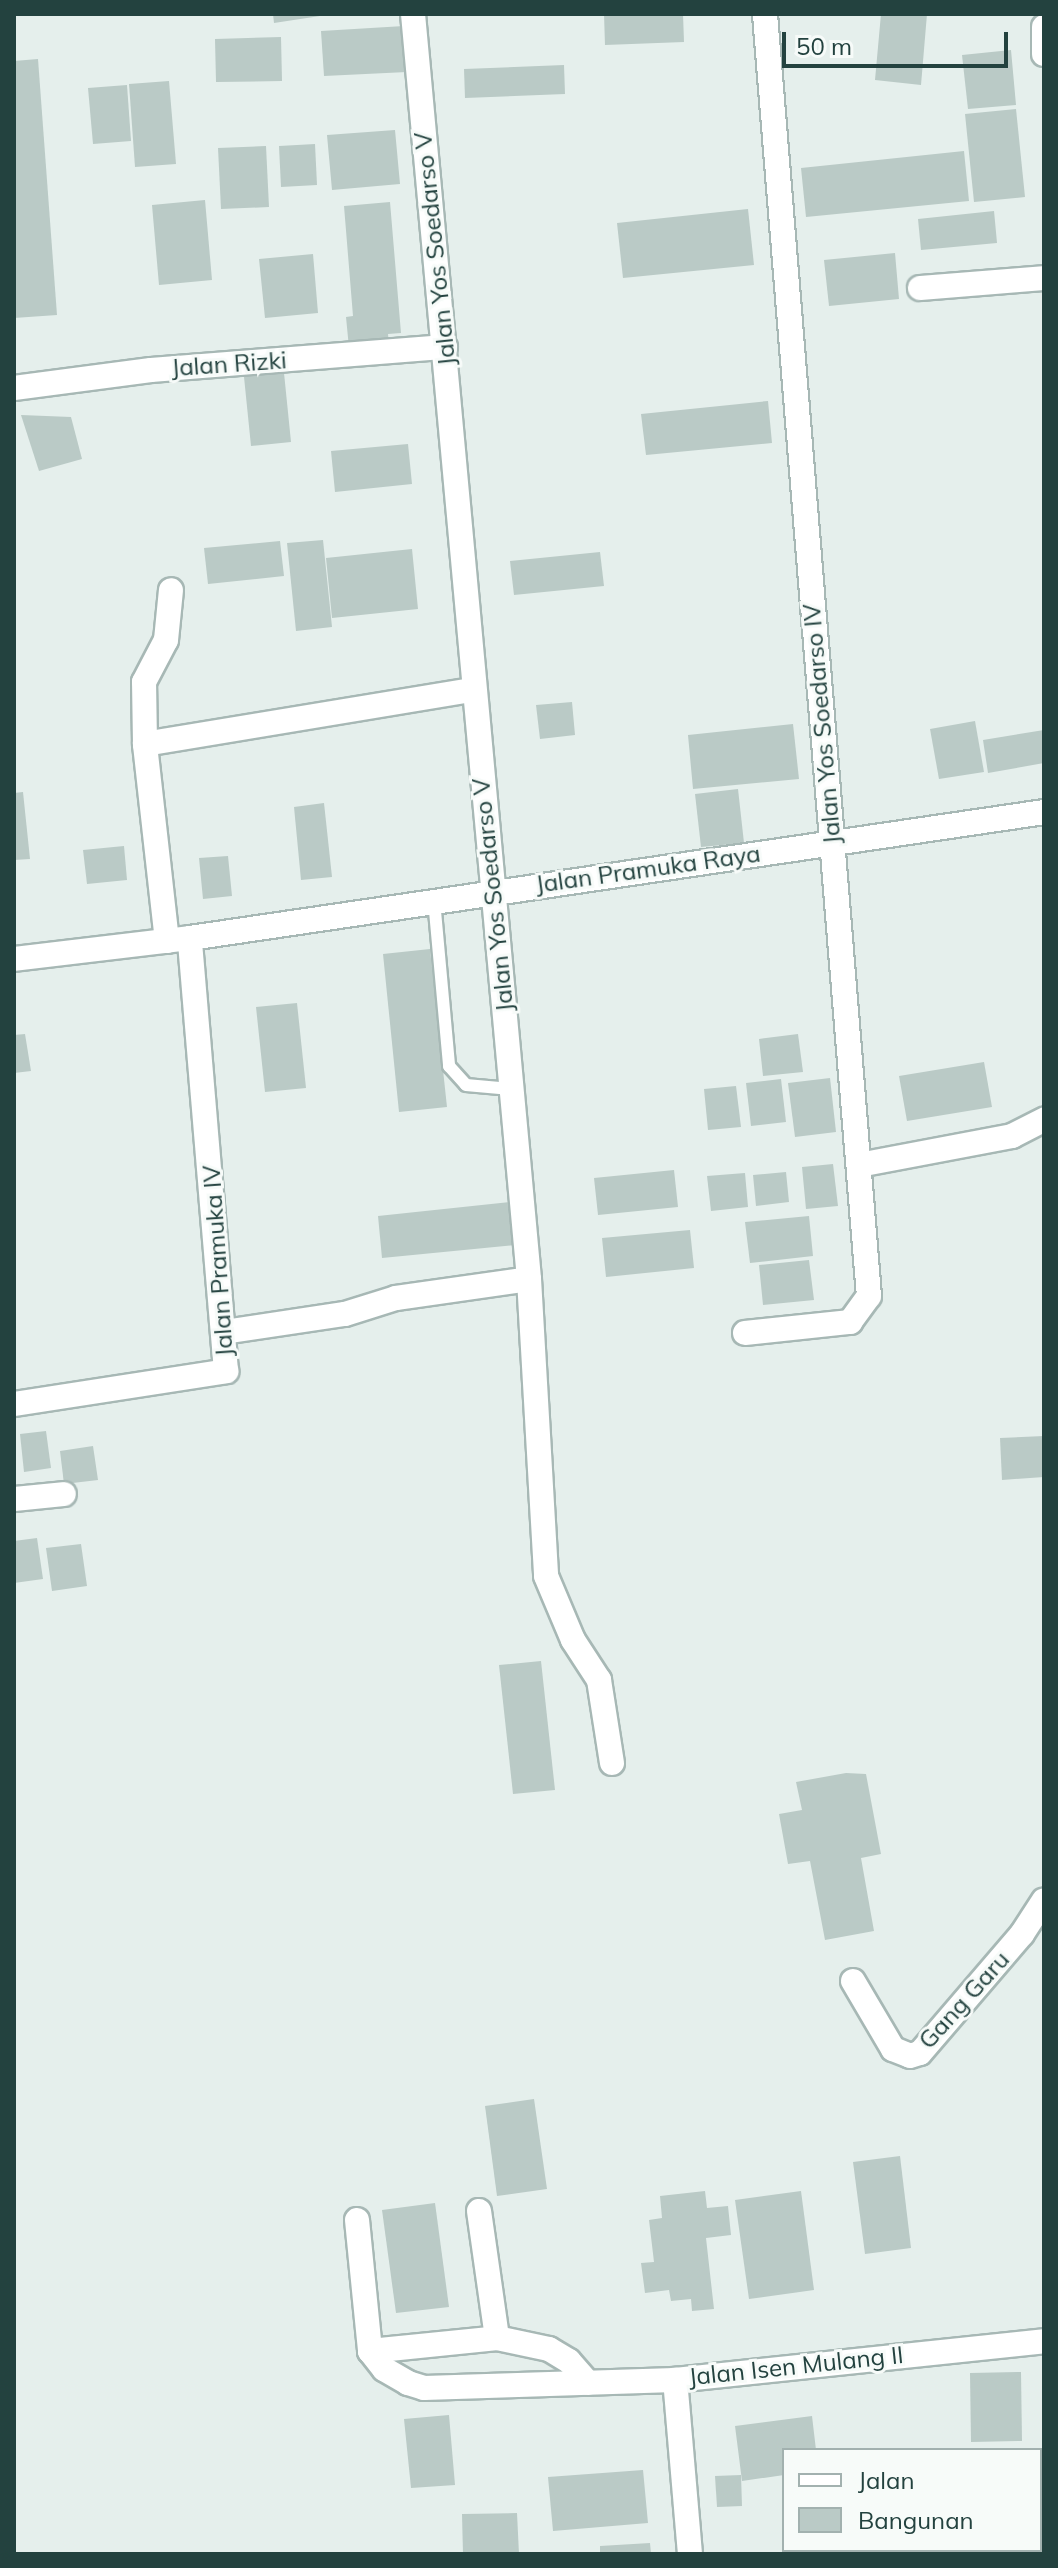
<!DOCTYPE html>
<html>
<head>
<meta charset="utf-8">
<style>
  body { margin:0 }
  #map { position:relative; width:1058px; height:2568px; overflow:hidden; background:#e5efec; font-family:Mulish,sans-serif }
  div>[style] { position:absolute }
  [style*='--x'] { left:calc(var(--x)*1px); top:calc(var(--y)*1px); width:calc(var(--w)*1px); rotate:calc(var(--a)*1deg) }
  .building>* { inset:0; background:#bacac6 }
  .roads { filter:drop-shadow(2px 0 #a7b8b5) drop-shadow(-2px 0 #a7b8b5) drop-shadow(0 2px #a7b8b5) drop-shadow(0 -2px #a7b8b5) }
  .service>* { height:12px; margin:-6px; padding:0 6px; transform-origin:6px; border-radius:6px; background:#fff }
  .minor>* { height:24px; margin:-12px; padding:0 12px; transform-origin:12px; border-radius:12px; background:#fff }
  span { translate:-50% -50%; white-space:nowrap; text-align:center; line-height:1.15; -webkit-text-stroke:6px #f7fbf9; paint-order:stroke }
  .street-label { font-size:24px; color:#23423f }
  .frame { position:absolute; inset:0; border:16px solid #23423f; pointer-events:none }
  .legend { position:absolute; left:782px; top:2448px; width:260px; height:104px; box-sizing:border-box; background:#f7fbf9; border:2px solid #a2b1af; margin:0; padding:10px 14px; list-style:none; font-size:24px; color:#23423f }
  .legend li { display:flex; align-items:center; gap:16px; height:40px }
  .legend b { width:40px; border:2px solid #a2b1af }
  .scale { position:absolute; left:782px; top:32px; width:226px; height:36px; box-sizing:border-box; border:4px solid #23423f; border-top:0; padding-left:10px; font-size:24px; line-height:28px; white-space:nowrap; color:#23423f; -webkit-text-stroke:6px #f7fbf9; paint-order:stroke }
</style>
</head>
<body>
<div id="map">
  <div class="building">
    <div style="clip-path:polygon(273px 14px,319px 14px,320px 16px,274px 23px)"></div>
    <div style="clip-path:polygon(604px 14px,683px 14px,684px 42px,605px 45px)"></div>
    <div style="clip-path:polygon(881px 14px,927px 14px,921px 85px,875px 80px)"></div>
    <div style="clip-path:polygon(404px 26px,407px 72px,324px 76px,321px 31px)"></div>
    <div style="clip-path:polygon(281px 37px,282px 81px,216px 82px,215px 39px)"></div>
    <div style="clip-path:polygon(1011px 50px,1016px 105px,968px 109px,962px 55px)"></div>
    <div style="clip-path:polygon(38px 59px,57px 315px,14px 318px,14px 61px)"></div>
    <div style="clip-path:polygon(564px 65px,565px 94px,465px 98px,464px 69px)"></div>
    <div style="clip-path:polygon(169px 81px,176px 164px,135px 167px,129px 84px)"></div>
    <div style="clip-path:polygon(127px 85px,131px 141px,93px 144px,88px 88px)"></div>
    <div style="clip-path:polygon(1016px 109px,1025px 197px,974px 202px,965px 114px)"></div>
    <div style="clip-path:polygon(395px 130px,400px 184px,332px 190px,327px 135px)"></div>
    <div style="clip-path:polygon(315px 144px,317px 185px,281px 187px,279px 146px)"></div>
    <div style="clip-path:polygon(266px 146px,269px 207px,221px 209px,218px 148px)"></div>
    <div style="clip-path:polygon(964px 151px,969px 201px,806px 217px,801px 168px)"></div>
    <div style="clip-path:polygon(205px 200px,212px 280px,159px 285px,152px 205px)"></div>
    <div style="clip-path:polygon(390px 202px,401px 333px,388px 334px,389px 345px,349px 348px,346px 317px,353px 316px,344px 206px)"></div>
    <div style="clip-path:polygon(748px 209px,754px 265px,623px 278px,617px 223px)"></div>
    <div style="clip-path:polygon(994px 211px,997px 243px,921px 250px,918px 219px)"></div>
    <div style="clip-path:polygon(895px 253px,899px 299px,829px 306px,824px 260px)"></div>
    <div style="clip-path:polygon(313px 254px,318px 313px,265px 318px,259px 259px)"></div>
    <div style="clip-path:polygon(283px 363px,291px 442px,251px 446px,243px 367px)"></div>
    <div style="clip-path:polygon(768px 401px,772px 443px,646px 455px,641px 414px)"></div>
    <div style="clip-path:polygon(21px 415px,71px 417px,82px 459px,39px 471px)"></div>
    <div style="clip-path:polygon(408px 444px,412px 484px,335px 492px,331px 451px)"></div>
    <div style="clip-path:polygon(323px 540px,332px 627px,296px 631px,287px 543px)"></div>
    <div style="clip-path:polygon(280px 541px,284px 576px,208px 584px,204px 548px)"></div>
    <div style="clip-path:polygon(412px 549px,418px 609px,332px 618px,326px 558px)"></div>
    <div style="clip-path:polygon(600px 552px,604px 586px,514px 595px,510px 561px)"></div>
    <div style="clip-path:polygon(572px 702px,575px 735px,540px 739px,536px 705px)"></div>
    <div style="clip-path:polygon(975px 721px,984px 772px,939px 779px,930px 729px)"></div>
    <div style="clip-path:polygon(793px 724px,799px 779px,693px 789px,688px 735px)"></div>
    <div style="clip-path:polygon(1044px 730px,1044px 763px,988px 773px,983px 740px)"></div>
    <div style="clip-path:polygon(738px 789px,744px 843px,701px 847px,695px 794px)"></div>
    <div style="clip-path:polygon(23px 792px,30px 859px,14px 860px,14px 793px)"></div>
    <div style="clip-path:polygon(324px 803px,332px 877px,301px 880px,294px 807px)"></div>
    <div style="clip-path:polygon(124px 846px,127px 880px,87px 884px,83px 850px)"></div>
    <div style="clip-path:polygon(228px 856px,232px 896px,203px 899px,199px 858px)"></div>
    <div style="clip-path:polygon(430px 949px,447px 1107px,399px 1112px,383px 954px)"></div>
    <div style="clip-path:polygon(297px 1003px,306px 1088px,265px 1092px,256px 1007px)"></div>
    <div style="clip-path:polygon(25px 1034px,31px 1071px,14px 1073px,14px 1035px)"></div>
    <div style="clip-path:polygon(798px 1034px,803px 1072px,763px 1076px,759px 1039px)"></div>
    <div style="clip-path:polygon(984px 1062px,992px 1107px,907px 1121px,899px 1076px)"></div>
    <div style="clip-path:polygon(830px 1078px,836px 1132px,795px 1137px,788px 1083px)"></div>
    <div style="clip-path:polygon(781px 1079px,786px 1122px,751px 1126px,746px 1083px)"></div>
    <div style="clip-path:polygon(736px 1086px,741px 1127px,708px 1130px,704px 1089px)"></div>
    <div style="clip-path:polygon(833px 1164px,838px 1206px,806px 1209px,802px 1167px)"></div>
    <div style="clip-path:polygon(674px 1170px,678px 1207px,598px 1215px,594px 1178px)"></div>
    <div style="clip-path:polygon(786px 1172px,789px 1202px,756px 1206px,753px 1175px)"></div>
    <div style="clip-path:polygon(745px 1173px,748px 1207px,711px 1211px,707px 1176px)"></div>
    <div style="clip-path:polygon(511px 1202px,515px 1245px,382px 1258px,378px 1216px)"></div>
    <div style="clip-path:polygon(809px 1216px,813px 1256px,750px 1263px,745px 1222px)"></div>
    <div style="clip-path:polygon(690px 1230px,694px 1268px,606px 1277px,602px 1238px)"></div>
    <div style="clip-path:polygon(809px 1260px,814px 1300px,763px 1305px,759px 1265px)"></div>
    <div style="clip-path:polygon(46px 1431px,51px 1468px,24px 1472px,20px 1434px)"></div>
    <div style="clip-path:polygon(1044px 1436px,1044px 1477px,1002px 1480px,1000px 1438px)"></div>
    <div style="clip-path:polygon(93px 1446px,98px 1480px,64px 1484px,60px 1451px)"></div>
    <div style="clip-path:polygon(37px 1538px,43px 1579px,14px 1583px,14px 1541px)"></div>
    <div style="clip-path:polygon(81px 1544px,87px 1586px,52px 1591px,46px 1548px)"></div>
    <div style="clip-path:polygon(541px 1661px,555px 1790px,513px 1794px,499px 1665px)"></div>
    <div style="clip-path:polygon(846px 1773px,866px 1774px,881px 1854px,861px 1858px,874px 1931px,825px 1940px,810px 1861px,788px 1864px,779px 1814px,802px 1810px,796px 1782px)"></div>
    <div style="clip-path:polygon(534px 2099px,547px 2189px,497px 2196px,485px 2106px)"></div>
    <div style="clip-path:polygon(900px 2156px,911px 2248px,865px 2254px,853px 2162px)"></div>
    <div style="clip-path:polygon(705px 2191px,707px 2208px,728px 2206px,731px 2235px,706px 2238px,714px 2309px,692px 2311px,691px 2299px,671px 2301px,669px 2290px,645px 2293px,641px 2263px,654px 2262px,649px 2220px,662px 2218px,660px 2196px)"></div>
    <div style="clip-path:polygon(801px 2191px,814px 2290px,749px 2299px,735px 2200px)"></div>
    <div style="clip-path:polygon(435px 2203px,449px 2307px,396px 2313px,382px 2210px)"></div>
    <div style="clip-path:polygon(1021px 2372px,1022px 2441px,971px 2442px,970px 2373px)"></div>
    <div style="clip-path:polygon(449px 2415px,455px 2485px,411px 2488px,404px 2419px)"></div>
    <div style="clip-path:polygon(812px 2416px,816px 2450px,784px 2450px,784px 2475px,742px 2481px,735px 2426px)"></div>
    <div style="clip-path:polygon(643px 2470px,648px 2523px,553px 2531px,548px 2477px)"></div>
    <div style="clip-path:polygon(741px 2475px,742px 2506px,717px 2507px,715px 2476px)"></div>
    <div style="clip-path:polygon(517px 2513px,519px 2554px,463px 2554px,462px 2514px)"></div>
    <div style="clip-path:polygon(650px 2543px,651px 2554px,600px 2554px,600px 2546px)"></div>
  </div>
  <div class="roads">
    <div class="service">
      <div style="--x:434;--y:900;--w:167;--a:84.8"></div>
      <div style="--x:449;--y:1066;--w:25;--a:48"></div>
      <div style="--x:466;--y:1085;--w:45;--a:5.1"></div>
    </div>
    <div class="minor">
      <div style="--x:413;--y:14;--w:1270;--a:84.76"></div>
      <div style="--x:529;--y:1279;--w:297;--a:86.7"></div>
      <div style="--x:546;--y:1576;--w:69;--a:67.1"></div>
      <div style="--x:573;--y:1640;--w:48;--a:57"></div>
      <div style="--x:599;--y:1680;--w:84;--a:81.1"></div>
      <div style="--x:1044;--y:27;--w:27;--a:90"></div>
      <div style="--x:920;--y:288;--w:124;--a:-4.6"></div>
      <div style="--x:14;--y:388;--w:138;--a:-7.5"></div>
      <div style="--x:151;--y:370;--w:295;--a:-4.5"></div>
      <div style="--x:145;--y:744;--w:62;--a:-90.9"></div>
      <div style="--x:144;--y:682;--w:47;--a:-62.4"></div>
      <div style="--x:166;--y:640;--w:50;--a:-84.3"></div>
      <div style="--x:167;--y:941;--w:198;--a:-96.4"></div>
      <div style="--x:145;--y:744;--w:331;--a:-9.4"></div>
      <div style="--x:14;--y:959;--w:177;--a:-6.8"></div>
      <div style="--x:190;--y:938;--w:863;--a:-8.39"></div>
      <div style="--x:859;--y:1165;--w:156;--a:-10.7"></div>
      <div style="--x:1012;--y:1136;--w:36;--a:-27"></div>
      <div style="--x:224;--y:1332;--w:122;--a:-8.5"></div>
      <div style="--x:345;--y:1314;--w:53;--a:-17.4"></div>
      <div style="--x:396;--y:1298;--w:134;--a:-8.1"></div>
      <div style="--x:745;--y:1333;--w:106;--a:-6"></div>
      <div style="--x:850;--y:1322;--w:32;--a:-54"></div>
      <div style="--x:869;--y:1296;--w:1286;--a:-94.64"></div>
      <div style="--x:14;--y:1404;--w:215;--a:-8.8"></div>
      <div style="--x:226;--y:1371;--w:434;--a:-94.8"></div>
      <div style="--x:14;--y:1499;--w:50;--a:-5.7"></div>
      <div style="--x:853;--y:1981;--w:79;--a:59.5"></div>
      <div style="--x:893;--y:2049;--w:18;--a:22"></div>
      <div style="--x:910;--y:2056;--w:10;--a:-17"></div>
      <div style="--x:920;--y:2053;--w:157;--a:-49.4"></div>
      <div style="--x:1022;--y:1934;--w:40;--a:-57.1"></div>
      <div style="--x:479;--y:2211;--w:128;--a:81.9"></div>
      <div style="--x:497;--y:2338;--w:53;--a:11.9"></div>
      <div style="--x:549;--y:2349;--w:23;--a:31"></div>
      <div style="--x:569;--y:2361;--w:29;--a:49"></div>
      <div style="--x:357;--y:2220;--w:132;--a:84.3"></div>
      <div style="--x:370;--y:2351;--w:23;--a:52"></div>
      <div style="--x:384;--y:2369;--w:28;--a:30"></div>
      <div style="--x:408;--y:2383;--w:17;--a:17"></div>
      <div style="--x:424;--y:2388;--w:251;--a:-1.8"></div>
      <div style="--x:370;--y:2351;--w:128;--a:-5.8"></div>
      <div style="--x:690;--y:2554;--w:175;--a:-94.9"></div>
      <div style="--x:675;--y:2380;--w:371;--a:-6"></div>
    </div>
  </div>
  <div class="street-label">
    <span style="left:435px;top:249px;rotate:-96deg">Jalan Yos Soedarso V</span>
    <span style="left:229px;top:364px;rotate:-4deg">Jalan Rizki</span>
    <span style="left:822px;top:724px;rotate:-95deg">Jalan Yos Soedarso IV</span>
    <span style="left:648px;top:869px;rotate:-8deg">Jalan Pramuka Raya</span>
    <span style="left:493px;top:895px;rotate:-96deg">Jalan Yos Soedarso V</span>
    <span style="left:218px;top:1261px;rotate:-94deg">Jalan Pramuka IV</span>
    <span style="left:964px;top:2000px;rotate:-48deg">Gang Garu</span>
    <span style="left:796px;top:2366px;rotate:-6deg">Jalan Isen Mulang II</span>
  </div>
  <div class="frame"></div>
  <ul class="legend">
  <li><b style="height:10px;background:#fff"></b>Jalan</li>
  <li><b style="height:22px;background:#bacac6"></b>Bangunan</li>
  </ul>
  <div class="scale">50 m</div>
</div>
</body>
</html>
